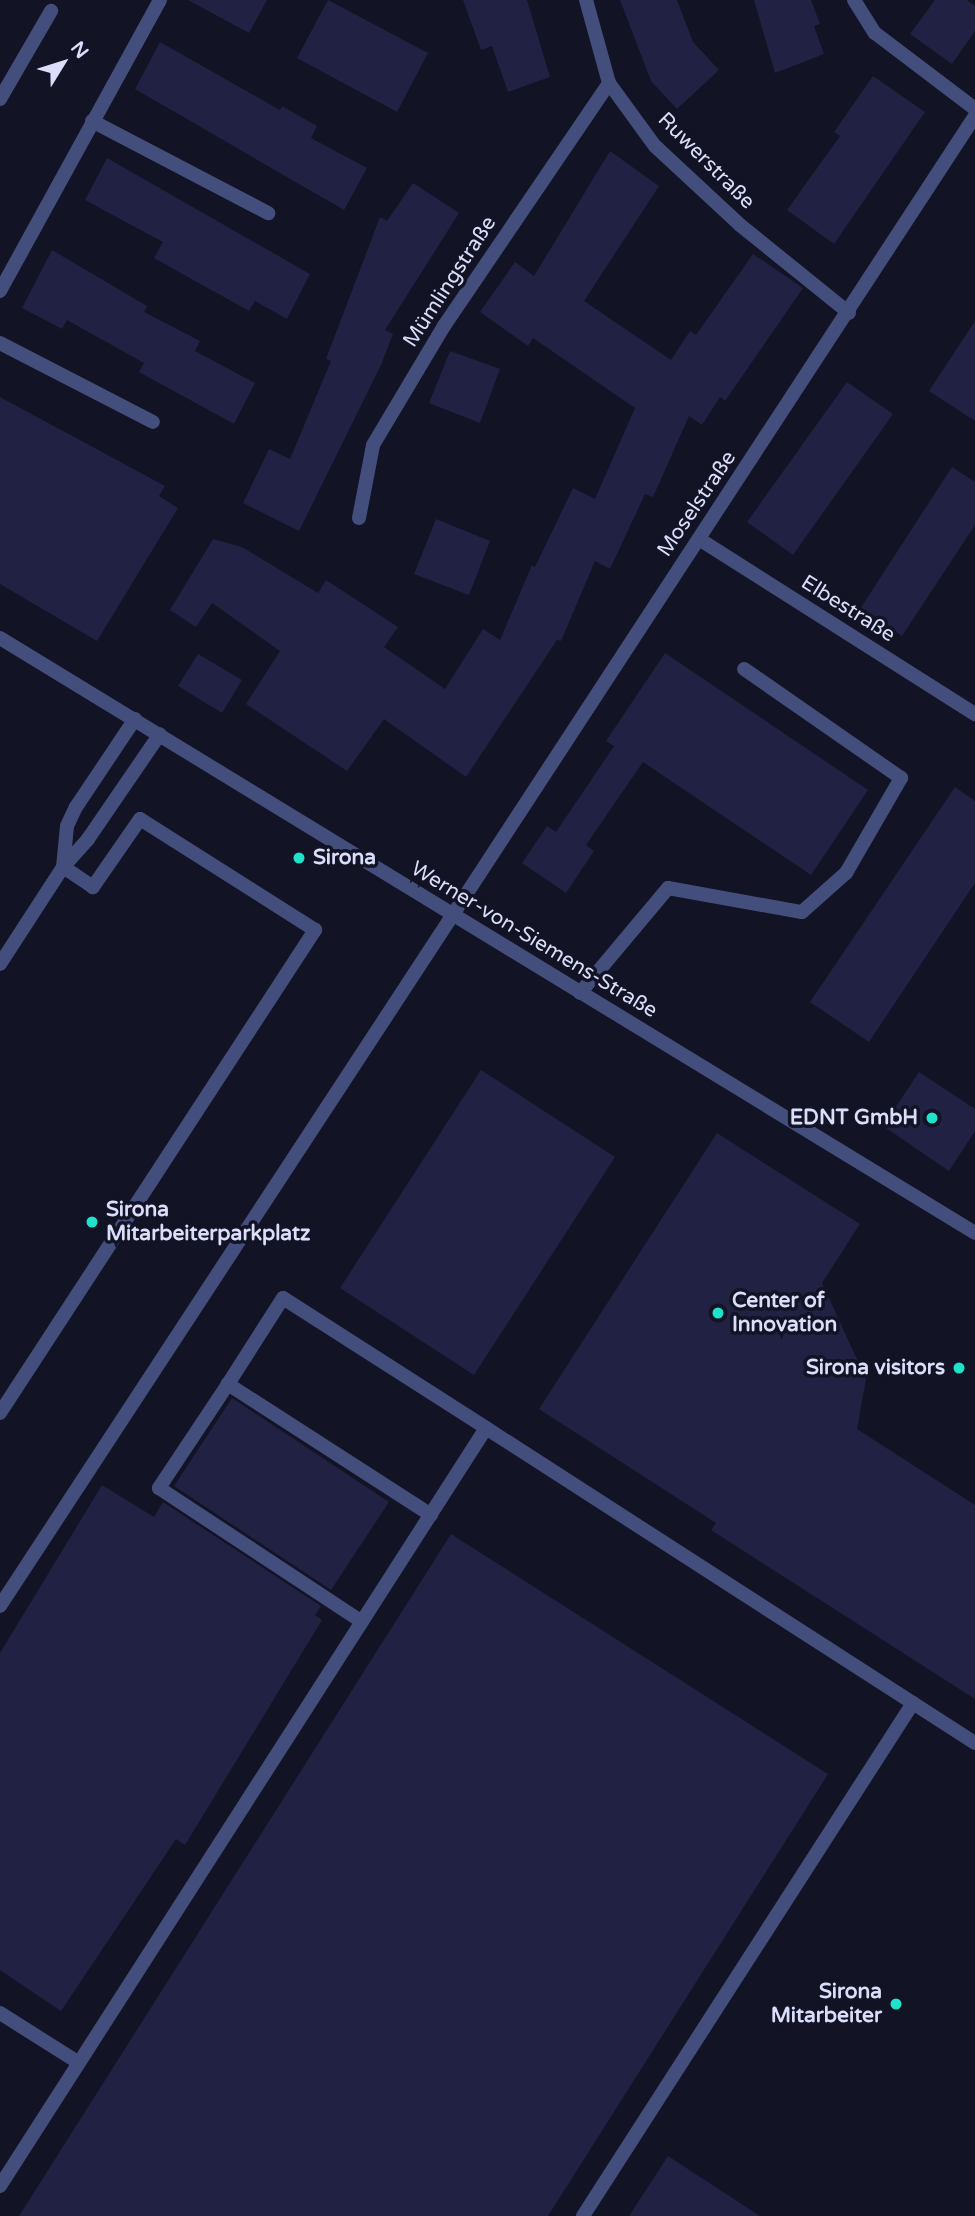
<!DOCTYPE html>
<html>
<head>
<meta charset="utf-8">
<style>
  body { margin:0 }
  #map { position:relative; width:975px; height:2216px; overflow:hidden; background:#121324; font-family:"Varela Round",sans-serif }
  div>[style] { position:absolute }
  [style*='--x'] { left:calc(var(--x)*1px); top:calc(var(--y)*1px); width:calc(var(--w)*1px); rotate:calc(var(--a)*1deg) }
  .building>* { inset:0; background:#212143 }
  .lane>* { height:14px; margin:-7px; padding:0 7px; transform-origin:7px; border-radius:7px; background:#444e7d }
  .street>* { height:14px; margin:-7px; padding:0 7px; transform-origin:7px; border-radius:7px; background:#444e7d }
  .dots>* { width:19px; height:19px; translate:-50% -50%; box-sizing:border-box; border:4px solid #121324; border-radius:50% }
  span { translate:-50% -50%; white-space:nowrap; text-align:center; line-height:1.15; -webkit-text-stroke:7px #121324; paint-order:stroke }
  .street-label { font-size:21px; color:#dbdefa }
  .poi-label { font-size:21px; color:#dbdefa; font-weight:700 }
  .left { translate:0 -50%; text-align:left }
  .right { translate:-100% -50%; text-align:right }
  .north { position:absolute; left:28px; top:28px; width:70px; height:70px; -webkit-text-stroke:5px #121324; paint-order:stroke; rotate:52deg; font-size:19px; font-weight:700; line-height:28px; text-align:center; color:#dbdefa }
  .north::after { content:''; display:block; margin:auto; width:24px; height:32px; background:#dbdefa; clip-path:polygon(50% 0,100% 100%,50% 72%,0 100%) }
</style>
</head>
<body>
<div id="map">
  <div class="building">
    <div style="clip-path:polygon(188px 0,267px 0,249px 33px)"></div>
    <div style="clip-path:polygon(328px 0,428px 53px,397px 112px,297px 58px)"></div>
    <div style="clip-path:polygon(463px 0,527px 0,550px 77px,508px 92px,492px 46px,481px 50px)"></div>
    <div style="clip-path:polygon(620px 0,677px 0,693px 42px,719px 70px,677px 109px,651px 81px)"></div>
    <div style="clip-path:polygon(754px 0,811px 0,820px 24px,814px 26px,824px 54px,775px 73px)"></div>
    <div style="clip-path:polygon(935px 0,967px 0,975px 6px,975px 31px,952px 64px,910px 34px)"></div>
    <div style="clip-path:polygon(160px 42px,280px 110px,282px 106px,317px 126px,311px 138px,367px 168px,344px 210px,135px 89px)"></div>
    <div style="clip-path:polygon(873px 76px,925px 112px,834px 244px,787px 210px,840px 136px,834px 132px)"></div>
    <div style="clip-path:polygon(610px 151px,659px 186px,584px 301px,671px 360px,690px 331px,696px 335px,753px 254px,803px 288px,725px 401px,720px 397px,702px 425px,689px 416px,653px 497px,645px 494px,610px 569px,595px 561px,561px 641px,557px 640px,466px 777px,384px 719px,347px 771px,246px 704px,280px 651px,212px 603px,196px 627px,170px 610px,213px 539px,242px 547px,318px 593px,326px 580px,398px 627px,384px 647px,445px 689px,483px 629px,500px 640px,532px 565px,535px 567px,573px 488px,595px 499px,635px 408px,533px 338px,528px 346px,480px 312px,515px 262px,534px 276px)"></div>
    <div style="clip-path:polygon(107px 158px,310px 274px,287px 319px,255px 301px,249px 311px,154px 258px,163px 242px,85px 200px)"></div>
    <div style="clip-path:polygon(413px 183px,459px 213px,385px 330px,393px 334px,381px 365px,299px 531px,243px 503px,269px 449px,290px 459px,331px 361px,326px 359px,380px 217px,387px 221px)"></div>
    <div style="clip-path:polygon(52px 250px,147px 306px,144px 312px,200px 341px,195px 351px,255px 383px,234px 424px,139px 372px,144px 363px,67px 320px,62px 329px,22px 308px)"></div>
    <div style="clip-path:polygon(975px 321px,975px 421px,929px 391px)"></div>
    <div style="clip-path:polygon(450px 351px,500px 369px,480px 423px,429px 403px)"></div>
    <div style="clip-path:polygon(847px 382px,893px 414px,793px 555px,747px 522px)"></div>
    <div style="clip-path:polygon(0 397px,165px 486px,159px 496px,178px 508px,97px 641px,0 584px)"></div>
    <div style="clip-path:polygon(952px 467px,975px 482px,975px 525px,902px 636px,860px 609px)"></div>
    <div style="clip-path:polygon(436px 519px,490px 541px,469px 595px,414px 574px)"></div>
    <div style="clip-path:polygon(665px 653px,868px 790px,811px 875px,643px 762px,586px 845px,594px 851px,566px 893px,522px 863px,547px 826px,556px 832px,614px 746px,606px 741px)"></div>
    <div style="clip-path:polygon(198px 654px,242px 680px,222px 713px,178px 686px)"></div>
    <div style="clip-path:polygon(955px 787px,975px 801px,975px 883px,869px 1042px,810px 1002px)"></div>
    <div style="clip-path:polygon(481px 1070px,615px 1157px,474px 1375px,340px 1288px)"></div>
    <div style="clip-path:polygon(919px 1072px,975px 1109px,975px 1131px,949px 1171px,883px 1126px)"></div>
    <div style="clip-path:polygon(717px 1133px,860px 1224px,822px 1283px,866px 1379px,857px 1429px,975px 1505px,975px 1699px,711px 1530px,716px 1523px,539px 1409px)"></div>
    <div style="clip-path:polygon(232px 1398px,389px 1502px,331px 1590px,174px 1486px)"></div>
    <div style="clip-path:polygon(102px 1485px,154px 1517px,163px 1502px,321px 1606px,315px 1615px,322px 1620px,185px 1845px,176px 1839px,61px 2011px,0 1970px,0 1653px)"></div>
    <div style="clip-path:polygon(451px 1534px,828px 1774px,548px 2216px,19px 2216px)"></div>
    <div style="clip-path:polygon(668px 2156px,760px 2216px,629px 2216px)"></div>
  </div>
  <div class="lane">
    <div style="--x:0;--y:99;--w:102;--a:-59.9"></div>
    <div style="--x:92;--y:121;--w:199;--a:27.6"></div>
    <div style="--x:0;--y:343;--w:172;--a:27.3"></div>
    <div style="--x:63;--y:867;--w:41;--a:-84.4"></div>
    <div style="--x:67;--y:826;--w:21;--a:-65"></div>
    <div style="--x:76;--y:807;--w:106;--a:-56.2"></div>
    <div style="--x:0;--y:964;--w:116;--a:-57"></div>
    <div style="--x:63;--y:867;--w:38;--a:-48"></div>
    <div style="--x:88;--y:839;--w:127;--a:-55.6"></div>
    <div style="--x:580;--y:993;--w:137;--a:-50"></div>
    <div style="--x:668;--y:888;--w:136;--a:10.2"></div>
    <div style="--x:802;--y:912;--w:59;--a:-41.6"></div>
    <div style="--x:846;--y:873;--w:110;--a:-59.9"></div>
    <div style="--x:901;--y:778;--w:191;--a:-145.2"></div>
    <div style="--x:228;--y:1384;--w:125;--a:123.6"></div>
    <div style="--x:159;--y:1488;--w:243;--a:33.4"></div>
    <div style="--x:0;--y:1413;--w:577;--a:-56.89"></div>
    <div style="--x:315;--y:930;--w:207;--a:-147.6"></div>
    <div style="--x:140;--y:819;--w:83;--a:124.7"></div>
    <div style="--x:93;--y:887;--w:36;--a:-146"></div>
    <div style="--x:431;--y:1515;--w:242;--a:-147.2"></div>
    <div style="--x:228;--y:1384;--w:102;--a:-57.4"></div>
    <div style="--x:283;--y:1298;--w:241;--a:32.6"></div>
    <div style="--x:0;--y:1606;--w:825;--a:-56.77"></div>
    <div style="--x:0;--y:2013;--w:93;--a:32.3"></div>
    <div style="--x:0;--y:2186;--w:900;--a:-57.33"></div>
    <div style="--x:486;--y:1428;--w:582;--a:32.79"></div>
    <div style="--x:583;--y:2216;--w:610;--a:-57.25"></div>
  </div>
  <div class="street">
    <div style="--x:586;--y:0;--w:86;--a:74.5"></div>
    <div style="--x:609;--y:83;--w:78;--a:53.9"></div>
    <div style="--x:655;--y:146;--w:116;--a:42.9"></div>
    <div style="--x:740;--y:225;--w:140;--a:38.9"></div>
    <div style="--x:854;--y:0;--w:39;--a:58"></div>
    <div style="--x:875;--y:33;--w:126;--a:37.2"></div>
    <div style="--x:0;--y:291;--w:332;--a:-61.2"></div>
    <div style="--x:359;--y:518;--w:74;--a:-79.1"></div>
    <div style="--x:373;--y:445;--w:139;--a:-59.2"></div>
    <div style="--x:444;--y:326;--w:294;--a:-55.8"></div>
    <div style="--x:699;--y:539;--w:327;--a:32.4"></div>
    <div style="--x:0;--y:638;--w:1142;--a:31.39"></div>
    <div style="--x:452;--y:916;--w:956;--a:-56.83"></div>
  </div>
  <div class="dots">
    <div style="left:299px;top:858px;background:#20e1ca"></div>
    <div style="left:932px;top:1118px;background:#20e1ca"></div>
    <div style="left:92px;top:1222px;background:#20e1ca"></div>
    <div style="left:718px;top:1313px;background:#20e1ca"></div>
    <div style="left:959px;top:1368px;background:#20e1ca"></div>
    <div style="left:896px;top:2004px;background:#20e1ca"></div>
  </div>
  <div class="street-label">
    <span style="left:706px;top:161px;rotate:45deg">Ruwerstraße</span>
    <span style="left:450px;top:282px;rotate:-57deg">Mümlingstraße</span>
    <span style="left:697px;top:504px;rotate:-56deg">Moselstraße</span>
    <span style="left:848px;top:609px;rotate:32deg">Elbestraße</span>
    <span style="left:534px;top:940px;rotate:31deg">Werner-von-Siemens-Straße</span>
  </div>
  <div class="poi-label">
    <span class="left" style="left:313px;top:858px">Sirona</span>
    <span class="right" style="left:918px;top:1118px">EDNT GmbH</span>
    <span class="left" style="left:106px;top:1222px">Sirona<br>Mitarbeiterparkplatz</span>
    <span class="left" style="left:732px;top:1313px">Center of<br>Innovation</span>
    <span class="right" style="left:945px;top:1368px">Sirona visitors</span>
    <span class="right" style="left:882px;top:2004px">Sirona<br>Mitarbeiter</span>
  </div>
  <div class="north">N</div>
</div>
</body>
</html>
